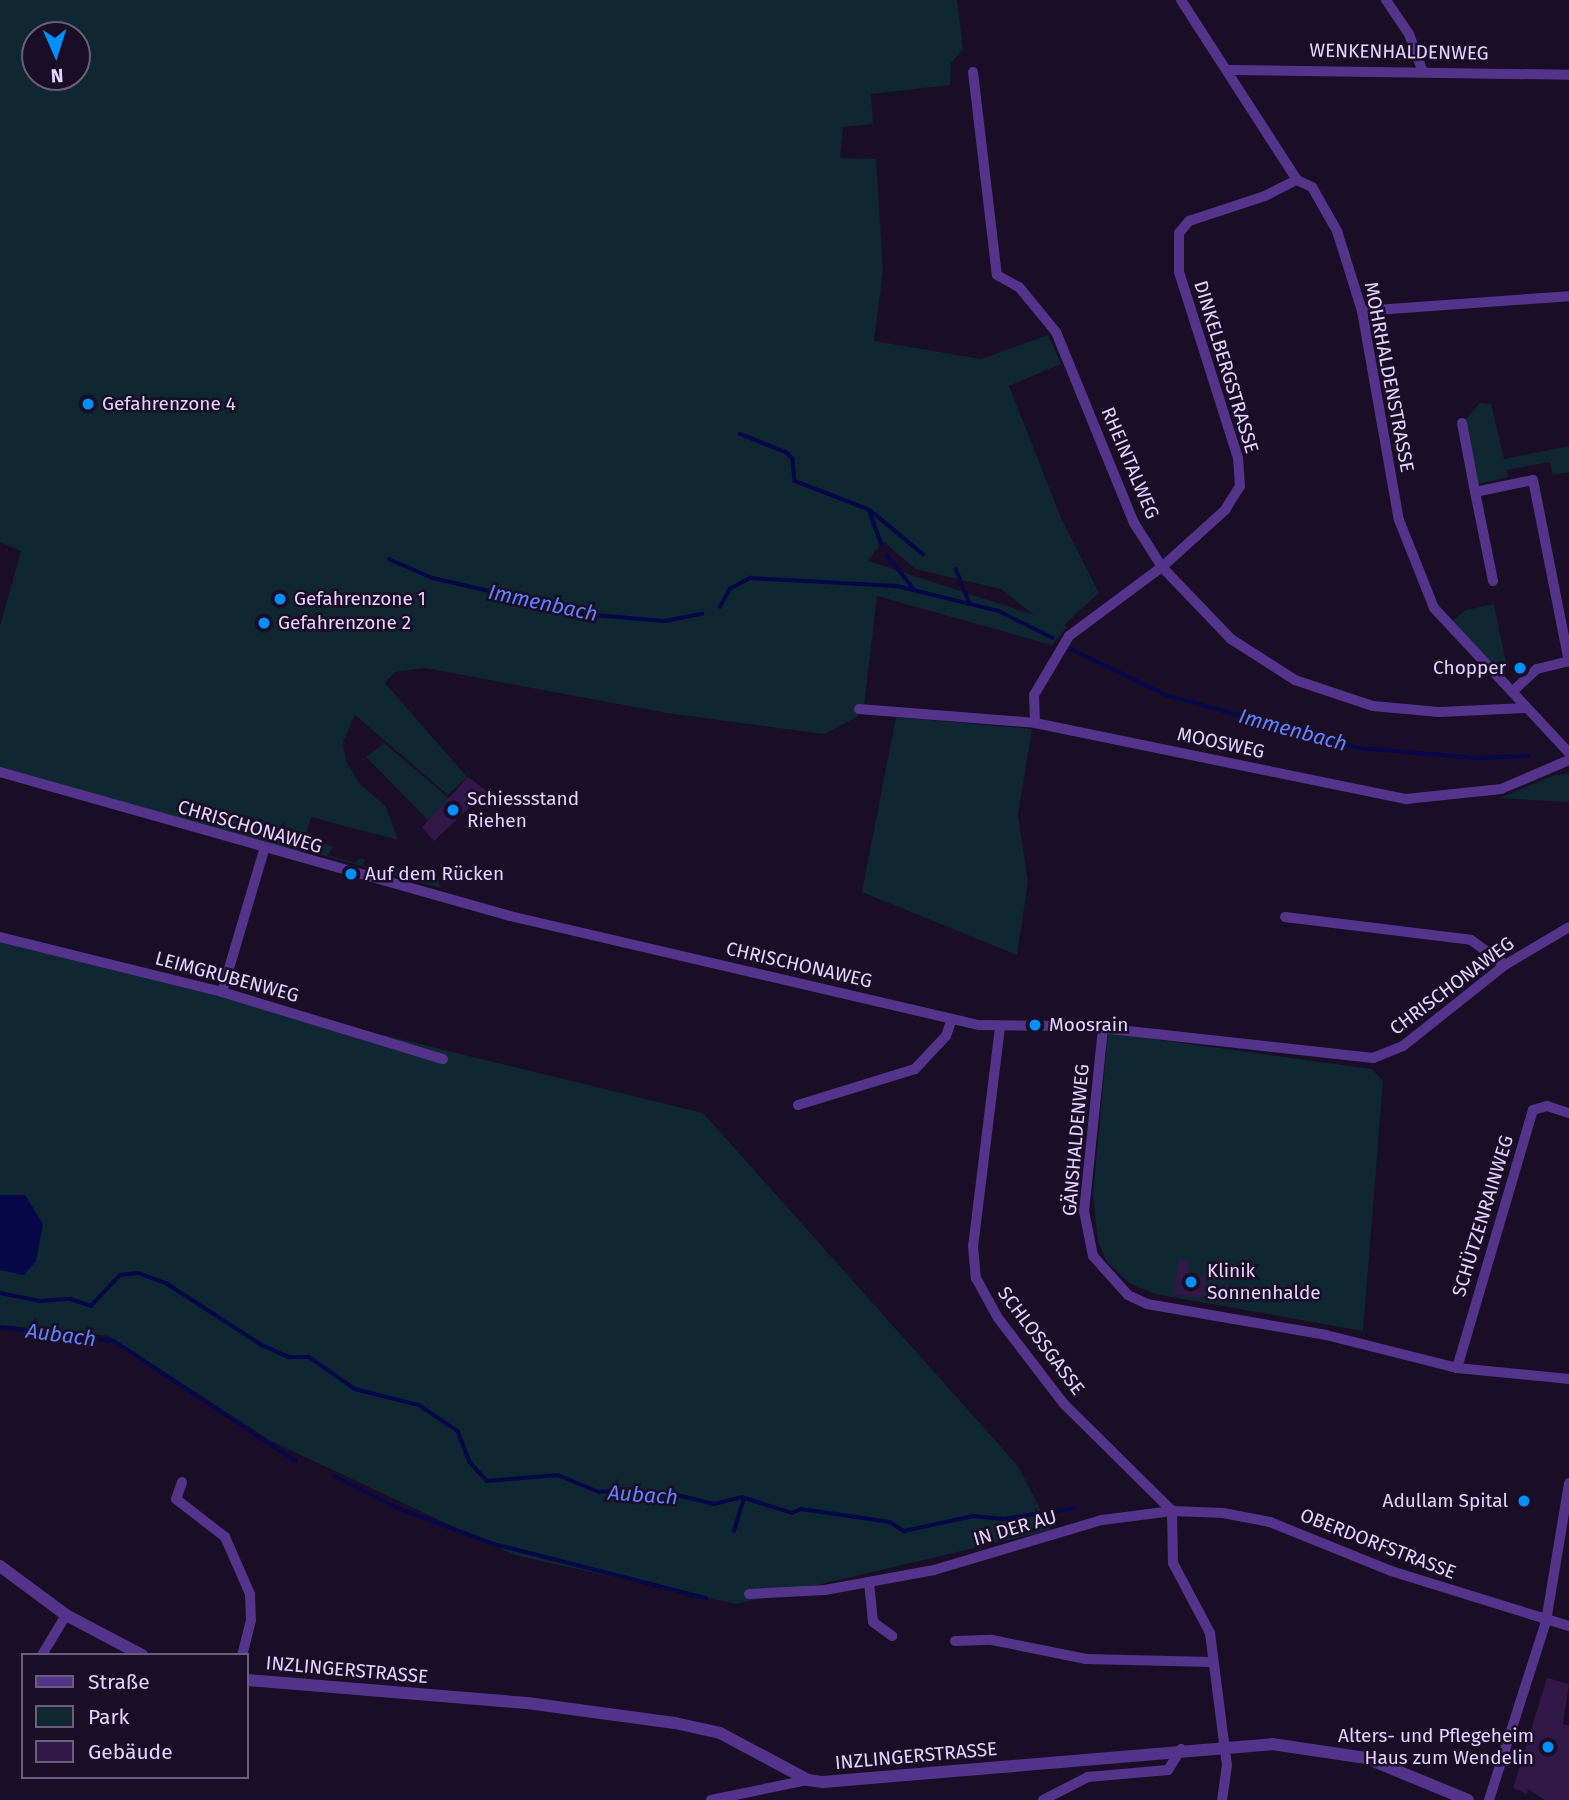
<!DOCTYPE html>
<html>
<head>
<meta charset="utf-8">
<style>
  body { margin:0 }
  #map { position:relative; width:1569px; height:1800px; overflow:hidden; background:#1a0d26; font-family:"Fira Sans",sans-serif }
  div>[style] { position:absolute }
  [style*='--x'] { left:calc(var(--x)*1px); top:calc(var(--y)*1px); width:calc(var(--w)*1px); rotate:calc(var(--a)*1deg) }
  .green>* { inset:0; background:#0f2731 }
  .water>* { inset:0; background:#050747 }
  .stream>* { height:3.5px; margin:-1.75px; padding:0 1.75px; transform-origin:1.75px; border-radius:1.75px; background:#050747 }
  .building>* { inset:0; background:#321749 }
  .minor>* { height:10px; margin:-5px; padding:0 5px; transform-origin:5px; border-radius:5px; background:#53348a }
  .tertiary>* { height:12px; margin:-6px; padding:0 6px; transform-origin:6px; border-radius:6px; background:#53348a }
  .dots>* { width:19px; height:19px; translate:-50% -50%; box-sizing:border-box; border:4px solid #1a0d26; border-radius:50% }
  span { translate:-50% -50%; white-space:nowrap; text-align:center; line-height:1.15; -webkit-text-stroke:5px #1a0d26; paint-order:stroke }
  .street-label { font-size:19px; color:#e6d2ff }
  .poi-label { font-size:19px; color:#e6d2ff }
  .left { translate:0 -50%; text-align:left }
  .right { translate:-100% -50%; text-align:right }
  .water-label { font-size:21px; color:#6081ff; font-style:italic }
  .legend { position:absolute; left:21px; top:1653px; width:228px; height:126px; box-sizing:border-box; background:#1a0d26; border:2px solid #6c5c7d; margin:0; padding:9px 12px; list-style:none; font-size:21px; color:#e6d2ff }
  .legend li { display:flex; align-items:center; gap:14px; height:35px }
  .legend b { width:35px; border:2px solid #6c5c7d }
  .north { position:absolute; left:21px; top:21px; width:70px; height:70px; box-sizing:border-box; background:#1a0d26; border:2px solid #6c5c7d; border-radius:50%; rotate:177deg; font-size:19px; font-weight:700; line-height:28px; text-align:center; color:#e6d2ff }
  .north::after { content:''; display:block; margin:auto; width:24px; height:32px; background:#0090fd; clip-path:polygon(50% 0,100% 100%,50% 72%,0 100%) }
</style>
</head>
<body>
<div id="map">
  <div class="green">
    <div style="clip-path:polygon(evenodd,0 0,957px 0,963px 49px,951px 63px,950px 85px,871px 94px,873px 124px,843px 127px,840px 158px,876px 159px,883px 271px,874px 341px,981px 359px,1048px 335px,1061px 364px,1009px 386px,1061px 518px,1099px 593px,1064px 625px,1067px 627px,1052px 645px,877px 596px,864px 706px,857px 717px,824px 734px,667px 713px,425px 668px,395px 672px,385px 683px,467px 777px,448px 795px,355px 715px,343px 742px,346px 761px,359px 783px,386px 807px,398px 840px,311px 817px,299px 860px,0 769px,0 626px,21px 551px,0 542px,0 0,35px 35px,77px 35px,77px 77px,35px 77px,35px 35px,0 0,883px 541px,915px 569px,1001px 589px,1034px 615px,868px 561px,883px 541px)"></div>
    <div style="clip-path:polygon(1480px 403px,1491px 404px,1504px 459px,1569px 446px,1569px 472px,1553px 475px,1550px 462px,1507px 470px,1508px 477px,1478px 484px,1465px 420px)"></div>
    <div style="clip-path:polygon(1494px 604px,1507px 668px,1497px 670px,1452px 621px,1466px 610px)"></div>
    <div style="clip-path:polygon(896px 717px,1032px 729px,1018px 815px,1028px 882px,1017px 955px,862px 892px)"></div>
    <div style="clip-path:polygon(384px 743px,450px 799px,428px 820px,366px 757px)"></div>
    <div style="clip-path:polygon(1569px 774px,1569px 802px,1499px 798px,1555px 775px)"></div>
    <div style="clip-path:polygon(325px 844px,333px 847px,328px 855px,355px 863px,360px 858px,366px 860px,362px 865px,390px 873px,396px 867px,401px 869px,397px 874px,410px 878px,415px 873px,425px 882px,437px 877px,441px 888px,315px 853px,317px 845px)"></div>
    <div style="clip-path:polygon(0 942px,703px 1113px,1018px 1466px,1051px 1530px,736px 1604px,514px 1555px,271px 1441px,109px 1336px,0 1325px)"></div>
    <div style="clip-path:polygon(1108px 1033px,1372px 1069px,1383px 1081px,1363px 1331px,1155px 1294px,1129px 1283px,1107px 1262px,1098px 1242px,1093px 1195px)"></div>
  </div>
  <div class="water">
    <div style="clip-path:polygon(0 1195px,25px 1195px,43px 1224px,36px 1261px,24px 1275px,0 1270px)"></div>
  </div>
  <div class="stream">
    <div style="--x:740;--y:434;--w:49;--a:21.4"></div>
    <div style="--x:786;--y:452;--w:10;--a:45"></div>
    <div style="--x:793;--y:459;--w:22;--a:85"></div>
    <div style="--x:795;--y:481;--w:80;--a:21.1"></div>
    <div style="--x:870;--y:510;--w:69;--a:39.7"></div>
    <div style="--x:870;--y:512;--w:35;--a:70"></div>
    <div style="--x:887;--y:555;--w:43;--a:51.5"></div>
    <div style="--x:389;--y:559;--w:48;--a:23.4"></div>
    <div style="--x:433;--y:578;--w:165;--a:12.9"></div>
    <div style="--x:594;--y:615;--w:71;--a:4.8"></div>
    <div style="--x:665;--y:621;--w:38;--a:-11"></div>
    <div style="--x:956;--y:569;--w:37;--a:68"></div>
    <div style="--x:720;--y:607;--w:21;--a:-61"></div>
    <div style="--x:730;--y:589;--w:23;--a:-29"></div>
    <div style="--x:750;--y:578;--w:147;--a:3.1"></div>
    <div style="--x:897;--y:586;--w:105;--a:13.8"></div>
    <div style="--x:999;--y:611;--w:60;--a:26.6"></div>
    <div style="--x:1071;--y:649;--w:106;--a:25.8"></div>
    <div style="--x:1166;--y:695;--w:200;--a:15.4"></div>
    <div style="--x:1359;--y:748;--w:118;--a:4.8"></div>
    <div style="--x:1477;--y:758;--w:51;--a:-2.2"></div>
    <div style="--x:0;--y:1293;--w:41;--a:11.3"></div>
    <div style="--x:40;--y:1301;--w:30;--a:-4"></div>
    <div style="--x:70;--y:1299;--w:22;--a:18"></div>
    <div style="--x:91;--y:1306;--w:42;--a:-46.9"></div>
    <div style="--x:120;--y:1275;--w:18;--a:-6"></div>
    <div style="--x:138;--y:1273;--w:30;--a:20"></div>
    <div style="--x:166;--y:1283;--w:114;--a:32.9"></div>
    <div style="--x:262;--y:1345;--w:30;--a:24"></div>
    <div style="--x:289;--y:1357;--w:20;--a:0"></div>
    <div style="--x:309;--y:1357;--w:56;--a:34.8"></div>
    <div style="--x:355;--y:1389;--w:66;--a:14"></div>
    <div style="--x:419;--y:1405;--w:47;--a:33.7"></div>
    <div style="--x:458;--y:1431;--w:33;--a:69"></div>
    <div style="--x:470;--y:1462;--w:25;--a:48"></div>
    <div style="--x:487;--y:1481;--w:71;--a:-4.8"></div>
    <div style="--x:558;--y:1475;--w:44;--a:22.5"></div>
    <div style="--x:599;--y:1492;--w:32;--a:-4"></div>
    <div style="--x:631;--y:1490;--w:15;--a:32"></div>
    <div style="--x:644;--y:1498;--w:29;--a:-8"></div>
    <div style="--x:673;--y:1494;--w:42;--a:13.7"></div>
    <div style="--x:714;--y:1504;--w:29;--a:-14"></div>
    <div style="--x:742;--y:1497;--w:52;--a:17.7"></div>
    <div style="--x:792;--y:1513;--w:10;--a:-24"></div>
    <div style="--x:801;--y:1509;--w:90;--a:8.3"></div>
    <div style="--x:890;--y:1522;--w:17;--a:33"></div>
    <div style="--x:904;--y:1531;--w:72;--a:-12.1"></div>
    <div style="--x:974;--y:1516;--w:29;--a:6"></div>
    <div style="--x:1003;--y:1519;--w:72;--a:-8.8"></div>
    <div style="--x:0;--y:1327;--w:115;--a:7"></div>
    <div style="--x:114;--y:1341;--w:218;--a:33.4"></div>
    <div style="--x:334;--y:1476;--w:72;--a:26.6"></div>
    <div style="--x:398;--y:1508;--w:103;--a:20.6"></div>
    <div style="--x:494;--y:1544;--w:219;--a:14.3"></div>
    <div style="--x:734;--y:1531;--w:34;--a:-73"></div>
  </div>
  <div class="building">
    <div style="clip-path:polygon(468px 777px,487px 791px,434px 841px,422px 827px)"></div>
    <div style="clip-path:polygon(1179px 1259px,1189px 1261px,1188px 1275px,1206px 1277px,1203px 1298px,1174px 1294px)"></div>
    <div style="clip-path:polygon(1547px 1678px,1569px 1684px,1563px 1724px,1569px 1726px,1569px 1800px,1545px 1800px,1528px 1789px,1527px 1794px,1513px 1788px)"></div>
  </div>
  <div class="minor">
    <div style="--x:1181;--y:0;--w:214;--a:57.2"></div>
    <div style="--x:1297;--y:180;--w:17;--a:25"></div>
    <div style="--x:1312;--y:187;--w:51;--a:60.4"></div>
    <div style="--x:1337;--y:231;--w:84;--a:72.6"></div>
    <div style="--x:1362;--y:311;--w:212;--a:80"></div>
    <div style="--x:1399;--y:520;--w:95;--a:68.3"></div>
    <div style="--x:1434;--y:608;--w:198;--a:47"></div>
    <div style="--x:1386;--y:0;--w:41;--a:55.9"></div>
    <div style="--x:1409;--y:34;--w:37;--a:70"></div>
    <div style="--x:1229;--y:70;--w:340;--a:0.8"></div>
    <div style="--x:973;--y:72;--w:204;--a:83.3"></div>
    <div style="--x:997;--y:275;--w:25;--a:29"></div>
    <div style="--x:1019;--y:287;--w:58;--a:50.6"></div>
    <div style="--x:1056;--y:332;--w:206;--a:67.8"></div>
    <div style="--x:1134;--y:523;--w:52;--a:57.5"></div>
    <div style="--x:1162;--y:567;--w:100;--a:46.2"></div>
    <div style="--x:1231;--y:639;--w:76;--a:32.6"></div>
    <div style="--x:1295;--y:680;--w:82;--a:18.4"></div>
    <div style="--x:1373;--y:706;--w:66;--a:5.2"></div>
    <div style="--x:1439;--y:712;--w:87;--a:-2.6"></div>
    <div style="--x:1362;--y:311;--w:208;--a:-4.1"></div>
    <div style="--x:1462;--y:423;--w:70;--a:79.3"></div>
    <div style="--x:1493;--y:581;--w:91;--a:-101.4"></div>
    <div style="--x:1475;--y:492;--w:59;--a:-11.7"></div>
    <div style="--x:1533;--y:480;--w:185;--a:78.8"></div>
    <div style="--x:1512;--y:692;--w:34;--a:-43"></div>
    <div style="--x:1537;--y:669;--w:33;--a:-14"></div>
    <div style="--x:859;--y:709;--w:177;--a:4.5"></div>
    <div style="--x:1035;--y:723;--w:379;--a:11.6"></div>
    <div style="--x:1406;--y:799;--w:96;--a:-6"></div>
    <div style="--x:1501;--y:789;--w:74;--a:-23.1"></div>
    <div style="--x:1035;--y:723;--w:28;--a:-92"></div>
    <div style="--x:1034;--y:695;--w:69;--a:-59.3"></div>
    <div style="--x:1069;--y:636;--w:116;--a:-36.6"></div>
    <div style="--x:1162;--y:567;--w:85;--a:-42.1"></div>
    <div style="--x:1225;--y:510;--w:28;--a:-58"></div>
    <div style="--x:1240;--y:486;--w:28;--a:-94"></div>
    <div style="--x:1238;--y:458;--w:195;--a:-107.6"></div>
    <div style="--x:1179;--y:272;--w:39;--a:-90"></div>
    <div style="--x:1179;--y:233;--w:16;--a:-50"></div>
    <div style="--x:1189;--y:221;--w:80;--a:-18.2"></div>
    <div style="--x:1265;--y:196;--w:36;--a:-27"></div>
    <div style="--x:0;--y:772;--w:530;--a:15.77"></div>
    <div style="--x:510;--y:916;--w:482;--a:13.1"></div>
    <div style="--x:980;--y:1025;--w:103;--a:0.6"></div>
    <div style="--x:1083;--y:1026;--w:292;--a:6.3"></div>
    <div style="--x:1373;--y:1058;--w:32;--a:-22"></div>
    <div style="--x:1403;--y:1046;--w:130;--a:-38.5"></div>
    <div style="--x:1505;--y:965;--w:74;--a:-30.7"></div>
    <div style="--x:1285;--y:917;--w:187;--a:7"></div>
    <div style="--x:1471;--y:940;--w:42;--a:36.3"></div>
    <div style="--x:0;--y:937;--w:229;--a:13.9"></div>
    <div style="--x:222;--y:992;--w:231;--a:16.9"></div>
    <div style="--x:222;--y:992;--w:148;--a:-73.5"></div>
    <div style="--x:1000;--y:1027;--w:221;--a:97"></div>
    <div style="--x:973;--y:1246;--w:32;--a:85"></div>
    <div style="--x:976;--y:1278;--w:46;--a:61.2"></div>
    <div style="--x:998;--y:1318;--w:108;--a:52.5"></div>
    <div style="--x:1064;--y:1404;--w:152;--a:44.7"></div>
    <div style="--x:1103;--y:1028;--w:184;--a:95.9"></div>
    <div style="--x:1084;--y:1211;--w:46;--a:78.7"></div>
    <div style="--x:1093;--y:1256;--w:52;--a:48.1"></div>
    <div style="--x:1128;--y:1295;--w:21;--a:25"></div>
    <div style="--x:1147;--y:1304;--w:182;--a:9.8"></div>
    <div style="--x:1326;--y:1335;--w:135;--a:14.1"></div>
    <div style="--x:1457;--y:1368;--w:113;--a:5.6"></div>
    <div style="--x:798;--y:1105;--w:122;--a:-17.1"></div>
    <div style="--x:915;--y:1069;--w:45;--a:-46.8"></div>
    <div style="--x:946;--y:1036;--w:18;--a:-71"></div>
    <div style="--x:1457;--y:1368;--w:269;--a:-73.6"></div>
    <div style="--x:1533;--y:1110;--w:15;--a:-16"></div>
    <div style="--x:1547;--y:1106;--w:23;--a:18"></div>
    <div style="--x:182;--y:1482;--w:18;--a:109"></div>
    <div style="--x:176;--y:1499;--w:62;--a:37.8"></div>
    <div style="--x:225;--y:1537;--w:62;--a:66.3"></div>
    <div style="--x:250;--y:1594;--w:26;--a:88"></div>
    <div style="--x:251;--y:1620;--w:36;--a:104"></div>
    <div style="--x:1172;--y:1511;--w:52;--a:88.9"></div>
    <div style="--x:1173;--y:1563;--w:79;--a:62.1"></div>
    <div style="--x:1210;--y:1633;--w:133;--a:82.7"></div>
    <div style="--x:1227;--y:1765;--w:35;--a:98"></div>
    <div style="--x:869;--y:1582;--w:40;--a:84.3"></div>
    <div style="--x:873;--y:1622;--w:24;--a:36"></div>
    <div style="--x:749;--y:1594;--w:76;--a:-3"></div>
    <div style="--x:825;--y:1590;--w:111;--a:-10.4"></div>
    <div style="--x:934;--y:1570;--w:175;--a:-16.6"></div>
    <div style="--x:1102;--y:1520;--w:71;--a:-7.3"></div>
    <div style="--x:1172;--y:1511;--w:51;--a:2.2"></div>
    <div style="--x:1223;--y:1513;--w:48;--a:10.8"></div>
    <div style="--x:1270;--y:1522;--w:131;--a:22"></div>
    <div style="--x:1391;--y:1571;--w:186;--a:17.2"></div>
    <div style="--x:955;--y:1641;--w:37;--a:-2"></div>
    <div style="--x:992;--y:1640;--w:96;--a:11.4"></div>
    <div style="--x:1086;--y:1659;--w:126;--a:1.4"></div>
    <div style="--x:42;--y:1655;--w:47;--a:-59"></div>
    <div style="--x:711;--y:1800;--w:99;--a:-11.7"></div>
    <div style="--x:1043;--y:1800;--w:51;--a:-27.1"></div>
    <div style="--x:1088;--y:1777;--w:80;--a:-5"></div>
    <div style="--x:1168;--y:1770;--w:25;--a:-58"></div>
    <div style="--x:1489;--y:1800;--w:188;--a:-72.3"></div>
    <div style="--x:1546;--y:1621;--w:140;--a:-80.5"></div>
  </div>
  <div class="tertiary">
    <div style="--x:0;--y:1566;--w:82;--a:36.6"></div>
    <div style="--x:66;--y:1615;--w:86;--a:27.8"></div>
    <div style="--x:247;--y:1680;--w:281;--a:4.7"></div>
    <div style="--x:527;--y:1703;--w:149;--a:7.7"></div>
    <div style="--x:675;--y:1723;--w:46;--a:12.5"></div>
    <div style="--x:720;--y:1733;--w:100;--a:28.1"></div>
    <div style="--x:808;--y:1780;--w:15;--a:8"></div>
    <div style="--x:823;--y:1782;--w:451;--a:-4.8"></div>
    <div style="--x:1272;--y:1744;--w:95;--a:8.5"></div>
    <div style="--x:1366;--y:1758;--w:110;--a:22.4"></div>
  </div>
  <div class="dots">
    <div style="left:88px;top:404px;background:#0090fd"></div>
    <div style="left:280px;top:599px;background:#0090fd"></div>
    <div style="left:264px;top:623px;background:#0090fd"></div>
    <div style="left:1520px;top:668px;background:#0090fd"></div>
    <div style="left:453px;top:810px;background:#0090fd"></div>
    <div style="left:351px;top:874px;background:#0090fd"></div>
    <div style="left:1035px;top:1025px;background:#0090fd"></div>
    <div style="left:1191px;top:1282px;background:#0090fd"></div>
    <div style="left:1524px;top:1501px;background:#0090fd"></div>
    <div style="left:1548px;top:1747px;background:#0090fd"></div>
  </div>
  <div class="street-label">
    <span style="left:1399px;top:52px;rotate:1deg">WENKENHALDENWEG</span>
    <span style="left:1226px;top:367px;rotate:73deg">DINKELBERGSTRASSE</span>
    <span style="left:1389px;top:377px;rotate:79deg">MOHRHALDENSTRASSE</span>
    <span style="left:1130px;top:463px;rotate:67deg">RHEINTALWEG</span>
    <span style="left:1221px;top:743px;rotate:12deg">MOOSWEG</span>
    <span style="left:250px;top:827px;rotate:16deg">CHRISCHONAWEG</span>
    <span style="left:799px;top:965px;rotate:13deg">CHRISCHONAWEG</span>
    <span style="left:227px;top:977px;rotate:15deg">LEIMGRUBENWEG</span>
    <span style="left:1452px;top:986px;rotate:-37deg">CHRISCHONAWEG</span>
    <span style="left:1076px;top:1140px;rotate:-85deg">GÄNSHALDENWEG</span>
    <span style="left:1483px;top:1216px;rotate:-73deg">SCHÜTZENRAINWEG</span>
    <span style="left:1041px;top:1341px;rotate:53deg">SCHLOSSGASSE</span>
    <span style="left:1015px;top:1528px;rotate:-16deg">IN DER AU</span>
    <span style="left:1378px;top:1544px;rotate:21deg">OBERDORFSTRASSE</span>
    <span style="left:347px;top:1670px;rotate:5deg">INZLINGERSTRASSE</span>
    <span style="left:916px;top:1756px;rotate:-5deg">INZLINGERSTRASSE</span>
  </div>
  <div class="poi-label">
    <span class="left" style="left:102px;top:404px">Gefahrenzone 4</span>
    <span class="left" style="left:294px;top:599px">Gefahrenzone 1</span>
    <span class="left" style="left:278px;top:623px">Gefahrenzone 2</span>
    <span class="right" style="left:1506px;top:668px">Chopper</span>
    <span class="left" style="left:467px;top:810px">Schiessstand<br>Riehen</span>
    <span class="left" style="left:365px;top:874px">Auf dem Rücken</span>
    <span class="left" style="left:1049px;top:1025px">Moosrain</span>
    <span class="left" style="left:1207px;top:1282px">Klinik<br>Sonnenhalde</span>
    <span class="right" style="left:1508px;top:1501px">Adullam Spital</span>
    <span class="right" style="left:1534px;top:1747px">Alters- und Pflegeheim<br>Haus zum Wendelin</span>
  </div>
  <div class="water-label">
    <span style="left:543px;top:603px;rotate:12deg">Immenbach</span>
    <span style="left:1293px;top:730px;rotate:15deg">Immenbach</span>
    <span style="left:61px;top:1335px;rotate:7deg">Aubach</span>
    <span style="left:643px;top:1495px;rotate:4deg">Aubach</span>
  </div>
  <ul class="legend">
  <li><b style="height:9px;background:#53348a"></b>Straße</li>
  <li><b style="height:19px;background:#0f2731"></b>Park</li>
  <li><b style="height:19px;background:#321749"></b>Gebäude</li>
  </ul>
  <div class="north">N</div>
</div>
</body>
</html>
